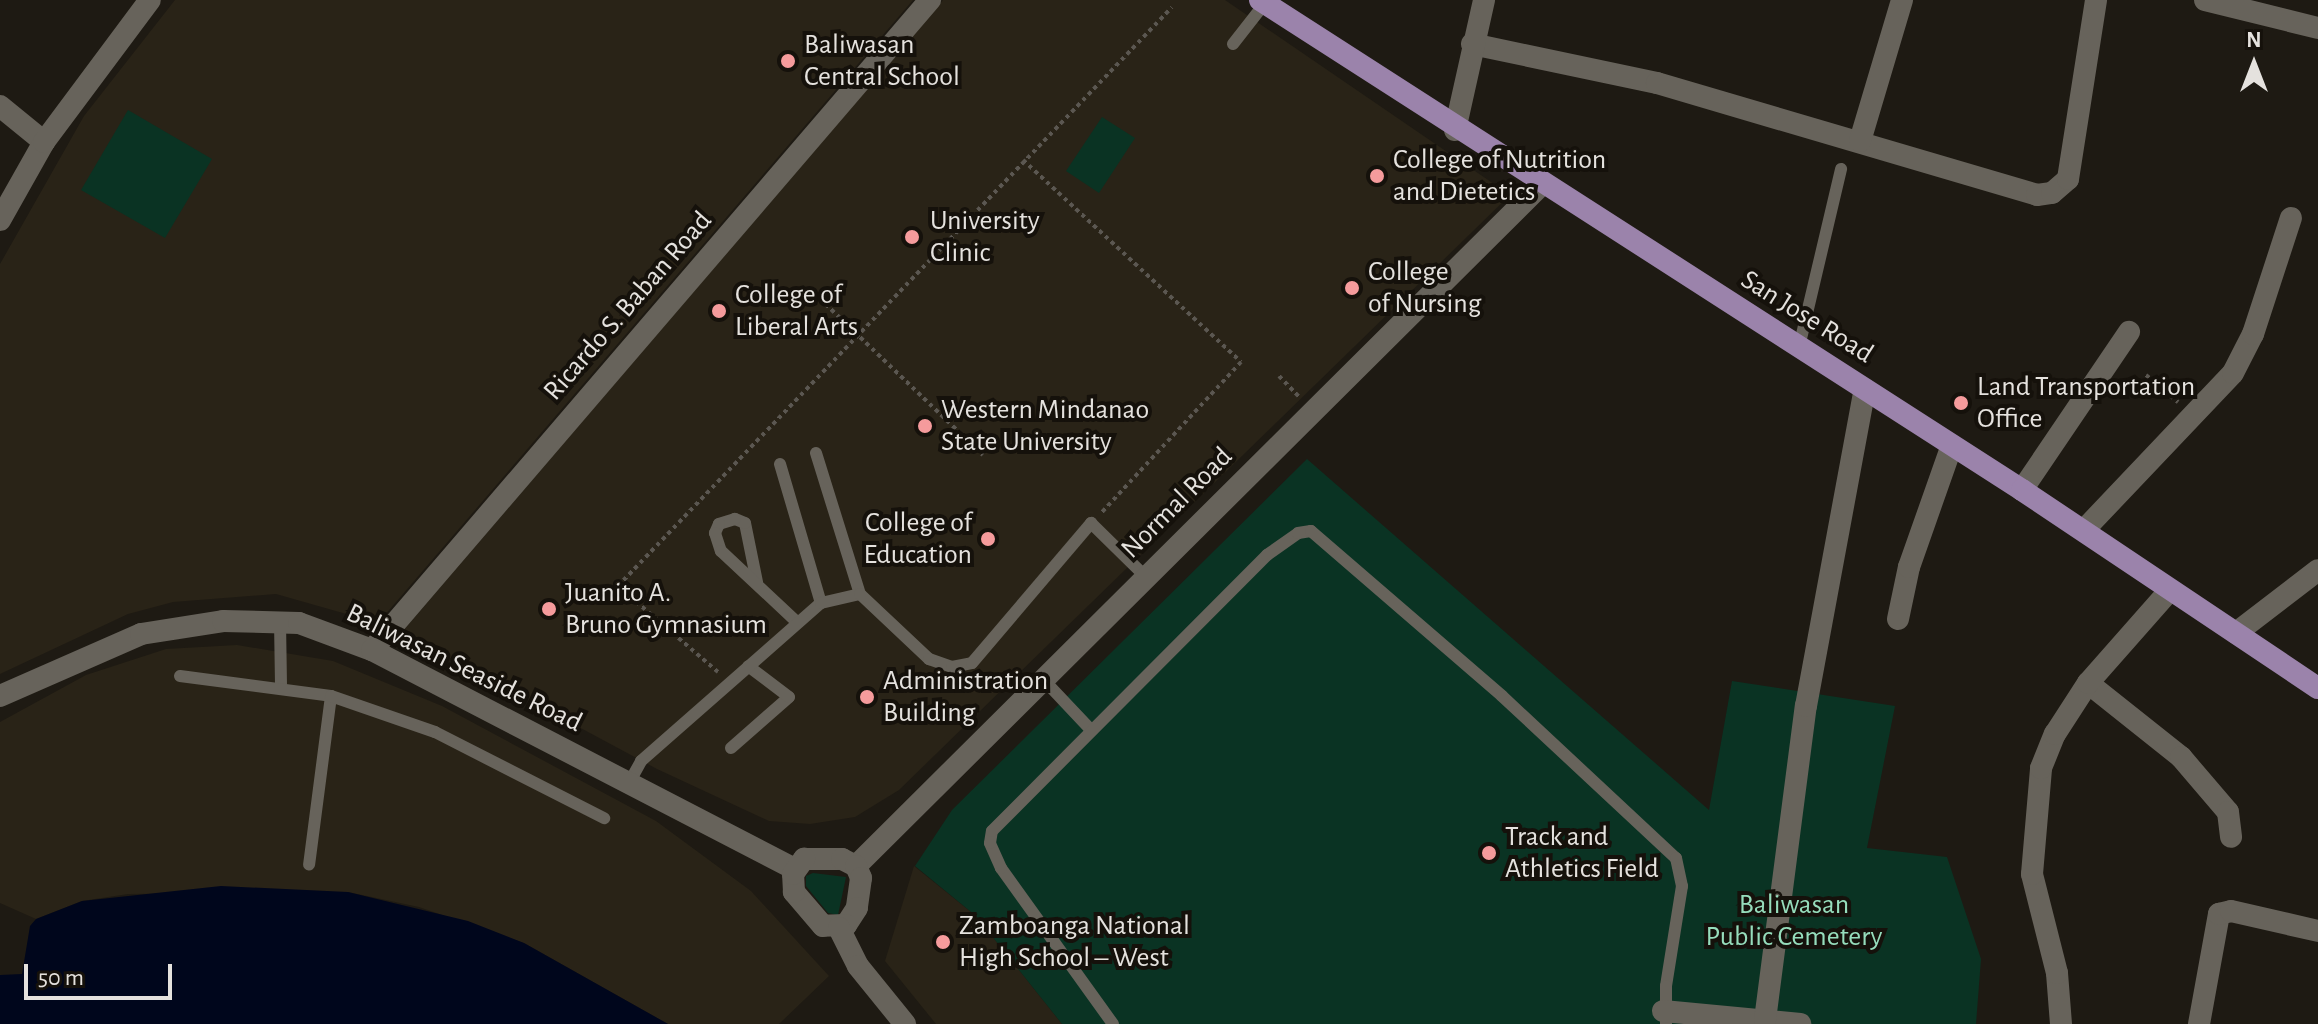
<!DOCTYPE html>
<html>
<head>
<meta charset="utf-8">
<style>
  body { margin:0 }
  #map { position:relative; width:2318px; height:1024px; overflow:hidden; background:#1e1a13; font-family:"Alegreya Sans",sans-serif }
  div>[style] { position:absolute }
  [style*='--x'] { left:calc(var(--x)*1px); top:calc(var(--y)*1px); width:calc(var(--w)*1px); rotate:calc(var(--a)*1deg) }
  .built>* { inset:0; background:#292317 }
  .green>* { inset:0; background:#0a3323 }
  .water>* { inset:0; background:#00061c }
  .path>* { height:4px; margin-top:-2px; transform-origin:0; background:repeating-linear-gradient(90deg,#5b5751 0 4px,transparent 0 8px) }
  .service>* { height:12px; margin:-6px; padding:0 6px; transform-origin:6px; border-radius:6px; background:#67635b }
  .minor>* { height:22px; margin:-11px; padding:0 11px; transform-origin:11px; border-radius:11px; background:#67635b }
  .tertiary>* { height:22px; margin:-11px; padding:0 11px; transform-origin:11px; border-radius:11px; background:#67635b }
  .secondary>* { height:22px; margin:-11px; padding:0 11px; transform-origin:11px; border-radius:11px; background:#67635b }
  .primary>* { height:22px; margin:-11px; padding:0 11px; transform-origin:11px; border-radius:11px; background:#9b83ab }
  .dots>* { width:22px; height:22px; translate:-50% -50%; box-sizing:border-box; border:4px solid #15110b; border-radius:50% }
  span { translate:-50% -50%; white-space:nowrap; text-align:center; line-height:1.15; -webkit-text-stroke:8px #15110b; paint-order:stroke }
  .poi-label { font-size:28px; color:#e5e2de }
  .left { translate:0 -50%; text-align:left }
  .right { translate:-100% -50%; text-align:right }
  .street-label { font-size:28px; color:#e5e2de }
  .park-label { font-size:28px; color:#96ddbc }
  .north { position:absolute; left:2214px; top:24px; width:80px; height:80px; -webkit-text-stroke:6px #15110b; paint-order:stroke; rotate:0deg; font-size:22px; font-weight:700; line-height:32px; text-align:center; color:#e5e2de }
  .north::after { content:''; display:block; margin:auto; width:28px; height:36px; background:#e5e2de; clip-path:polygon(50% 0,100% 100%,50% 72%,0 100%) }
  .scale { position:absolute; left:24px; top:964px; width:148px; height:36px; box-sizing:border-box; border:4px solid #e5e2de; border-top:0; padding-left:10px; font-size:24px; line-height:28px; white-space:nowrap; color:#e5e2de; -webkit-text-stroke:6px #15110b; paint-order:stroke }
</style>
</head>
<body>
<div id="map">
  <div class="built">
    <div style="clip-path:polygon(175px 0,913px 0,378px 623px,276px 594px,173px 602px,128px 614px,0 674px,0 264px,84px 116px)"></div>
    <div style="clip-path:polygon(943px 0,1225px 0,1510px 195px,899px 790px,855px 817px,810px 824px,769px 821px,657px 769px,402px 632px)"></div>
    <div style="clip-path:polygon(237px 645px,333px 661px,442px 706px,656px 821px,751px 891px,829px 976px,779px 1024px,668px 1024px,524px 943px,419px 907px,348px 892px,128px 894px,82px 901px,36px 919px,0 903px,0 722px,86px 675px,166px 649px)"></div>
    <div style="clip-path:polygon(914px 866px,976px 916px,1062px 1024px,936px 1024px,885px 961px)"></div>
  </div>
  <div class="green">
    <div style="clip-path:polygon(128px 110px,212px 159px,165px 238px,81px 190px)"></div>
    <div style="clip-path:polygon(1102px 117px,1135px 138px,1099px 193px,1066px 171px)"></div>
    <div style="clip-path:polygon(1307px 459px,1709px 810px,1732px 681px,1895px 706px,1867px 848px,1947px 857px,1981px 959px,1976px 1024px,1062px 1024px,976px 916px,915px 866px,952px 810px)"></div>
    <div style="clip-path:polygon(813px 873px,846px 877px,838px 915px,828px 913px,806px 886px,806px 876px)"></div>
  </div>
  <div class="water">
    <div style="clip-path:polygon(221px 886px,348px 892px,468px 921px,524px 943px,668px 1024px,0 1024px,0 975px,22px 974px,30px 926px,36px 919px,82px 901px)"></div>
  </div>
  <div class="path">
    <div style="--x:1023;--y:160;--w:297;--a:42.8"></div>
    <div style="--x:1241;--y:362;--w:205;--a:132.8"></div>
    <div style="--x:814;--y:293;--w:234;--a:43.8"></div>
    <div style="--x:2146;--y:375;--w:42;--a:40.2"></div>
    <div style="--x:1279;--y:376;--w:29;--a:46"></div>
    <div style="--x:718;--y:672;--w:132;--a:-139.3"></div>
    <div style="--x:618;--y:586;--w:801;--a:-46.26"></div>
  </div>
  <div class="service">
    <div style="--x:1233;--y:44;--w:52;--a:-52"></div>
    <div style="--x:1799;--y:347;--w:183;--a:-76.7"></div>
    <div style="--x:816;--y:453;--w:148;--a:72.7"></div>
    <div style="--x:780;--y:464;--w:145;--a:73.6"></div>
    <div style="--x:757;--y:582;--w:60;--a:-101.5"></div>
    <div style="--x:745;--y:523;--w:11;--a:-158"></div>
    <div style="--x:735;--y:519;--w:17;--a:163"></div>
    <div style="--x:719;--y:524;--w:10;--a:114"></div>
    <div style="--x:715;--y:533;--w:19;--a:72"></div>
    <div style="--x:721;--y:551;--w:104;--a:43.1"></div>
    <div style="--x:280;--y:621;--w:65;--a:89.1"></div>
    <div style="--x:180;--y:676;--w:152;--a:7.5"></div>
    <div style="--x:331;--y:696;--w:170;--a:97.4"></div>
    <div style="--x:1042;--y:678;--w:71;--a:46.7"></div>
    <div style="--x:331;--y:696;--w:110;--a:19.1"></div>
    <div style="--x:435;--y:732;--w:190;--a:27"></div>
    <div style="--x:731;--y:748;--w:77;--a:-41.3"></div>
    <div style="--x:789;--y:697;--w:51;--a:-142.9"></div>
    <div style="--x:629;--y:783;--w:25;--a:-61"></div>
    <div style="--x:641;--y:761;--w:240;--a:-41.3"></div>
    <div style="--x:821;--y:603;--w:40;--a:-13"></div>
    <div style="--x:860;--y:594;--w:95;--a:43.3"></div>
    <div style="--x:929;--y:659;--w:24;--a:19"></div>
    <div style="--x:952;--y:667;--w:20;--a:-11"></div>
    <div style="--x:972;--y:663;--w:184;--a:-49.6"></div>
    <div style="--x:1091;--y:523;--w:76;--a:44.5"></div>
    <div style="--x:1113;--y:1024;--w:192;--a:-125.7"></div>
    <div style="--x:1001;--y:868;--w:27;--a:-114"></div>
    <div style="--x:990;--y:843;--w:12;--a:-81"></div>
    <div style="--x:992;--y:831;--w:390;--a:-45.1"></div>
    <div style="--x:1267;--y:555;--w:38;--a:-35"></div>
    <div style="--x:1298;--y:533;--w:13;--a:-9"></div>
    <div style="--x:1311;--y:531;--w:252;--a:40.8"></div>
    <div style="--x:1502;--y:696;--w:238;--a:43"></div>
    <div style="--x:1676;--y:858;--w:29;--a:78"></div>
    <div style="--x:1682;--y:886;--w:101;--a:99.1"></div>
    <div style="--x:1666;--y:986;--w:38;--a:90"></div>
  </div>
  <div class="minor">
    <div style="--x:2205;--y:0;--w:116;--a:13.9"></div>
    <div style="--x:1472;--y:44;--w:189;--a:11.9"></div>
    <div style="--x:1657;--y:83;--w:396;--a:16.4"></div>
    <div style="--x:2037;--y:195;--w:15;--a:-8"></div>
    <div style="--x:2052;--y:193;--w:21;--a:-41"></div>
    <div style="--x:2068;--y:179;--w:181;--a:-81.1"></div>
    <div style="--x:0;--y:106;--w:57;--a:39.3"></div>
    <div style="--x:1455;--y:130;--w:133;--a:-77.4"></div>
    <div style="--x:1860;--y:141;--w:147;--a:-73.4"></div>
    <div style="--x:2022;--y:490;--w:191;--a:-55.9"></div>
    <div style="--x:2084;--y:530;--w:216;--a:-46.5"></div>
    <div style="--x:2233;--y:373;--w:44;--a:-62.9"></div>
    <div style="--x:2253;--y:334;--w:122;--a:-71.9"></div>
    <div style="--x:1898;--y:619;--w:53;--a:-78.1"></div>
    <div style="--x:1909;--y:567;--w:129;--a:-70.6"></div>
    <div style="--x:2236;--y:633;--w:103;--a:-37.5"></div>
    <div style="--x:372;--y:650;--w:857;--a:-49.36"></div>
    <div style="--x:2088;--y:683;--w:119;--a:38.5"></div>
    <div style="--x:2181;--y:757;--w:72;--a:49.5"></div>
    <div style="--x:2228;--y:812;--w:25;--a:83"></div>
    <div style="--x:1663;--y:1011;--w:138;--a:5.4"></div>
    <div style="--x:1765;--y:1020;--w:317;--a:-82.6"></div>
    <div style="--x:1806;--y:706;--w:322;--a:-79.5"></div>
    <div style="--x:2061;--y:1024;--w:51;--a:-94.5"></div>
    <div style="--x:2057;--y:973;--w:102;--a:-104.2"></div>
    <div style="--x:2032;--y:874;--w:106;--a:-85.1"></div>
    <div style="--x:2041;--y:768;--w:37;--a:-68"></div>
    <div style="--x:2055;--y:734;--w:61;--a:-57.1"></div>
    <div style="--x:2088;--y:683;--w:123;--a:-48.6"></div>
    <div style="--x:2199;--y:1024;--w:112;--a:-79.7"></div>
    <div style="--x:2219;--y:914;--w:12;--a:-14"></div>
    <div style="--x:2231;--y:911;--w:89;--a:12.9"></div>
  </div>
  <div class="tertiary">
    <div style="--x:856;--y:866;--w:967;--a:-44.83"></div>
  </div>
  <div class="secondary">
    <div style="--x:0;--y:220;--w:90;--a:-60.6"></div>
    <div style="--x:44;--y:142;--w:177;--a:-53.3"></div>
    <div style="--x:0;--y:696;--w:154;--a:-23.7"></div>
    <div style="--x:141;--y:634;--w:83;--a:-9"></div>
    <div style="--x:223;--y:621;--w:76;--a:1.5"></div>
    <div style="--x:299;--y:623;--w:78;--a:20.3"></div>
    <div style="--x:372;--y:650;--w:476;--a:27.4"></div>
    <div style="--x:804;--y:859;--w:38;--a:0"></div>
    <div style="--x:842;--y:859;--w:16;--a:27"></div>
    <div style="--x:856;--y:866;--w:13;--a:67"></div>
    <div style="--x:861;--y:878;--w:30;--a:98"></div>
    <div style="--x:857;--y:908;--w:20;--a:123"></div>
    <div style="--x:846;--y:925;--w:23;--a:178"></div>
    <div style="--x:823;--y:926;--w:45;--a:-130.5"></div>
    <div style="--x:794;--y:892;--w:18;--a:-93"></div>
    <div style="--x:793;--y:874;--w:19;--a:-54"></div>
    <div style="--x:839;--y:928;--w:42;--a:63.4"></div>
    <div style="--x:858;--y:966;--w:75;--a:51"></div>
  </div>
  <div class="primary">
    <div style="--x:1260;--y:0;--w:906;--a:32.74"></div>
    <div style="--x:2022;--y:490;--w:356;--a:33.8"></div>
  </div>
  <div class="dots">
    <div style="left:788px;top:61px;background:#f59b9c"></div>
    <div style="left:1377px;top:176px;background:#f59b9c"></div>
    <div style="left:912px;top:237px;background:#f59b9c"></div>
    <div style="left:1352px;top:288px;background:#f59b9c"></div>
    <div style="left:719px;top:311px;background:#f59b9c"></div>
    <div style="left:1961px;top:403px;background:#f59b9c"></div>
    <div style="left:925px;top:426px;background:#f59b9c"></div>
    <div style="left:988px;top:539px;background:#f59b9c"></div>
    <div style="left:549px;top:609px;background:#f59b9c"></div>
    <div style="left:867px;top:697px;background:#f59b9c"></div>
    <div style="left:1489px;top:853px;background:#f59b9c"></div>
    <div style="left:943px;top:942px;background:#f59b9c"></div>
  </div>
  <div class="poi-label">
    <span class="left" style="left:804px;top:61px">Baliwasan<br>Central School</span>
    <span class="left" style="left:1393px;top:176px">College of Nutrition<br>and Dietetics</span>
    <span class="left" style="left:930px;top:237px">University<br>Clinic</span>
    <span class="left" style="left:1368px;top:288px">College<br>of Nursing</span>
    <span class="left" style="left:735px;top:311px">College of<br>Liberal Arts</span>
    <span class="left" style="left:1977px;top:403px">Land Transportation<br>Office</span>
    <span class="left" style="left:941px;top:426px">Western Mindanao<br>State University</span>
    <span class="right" style="left:972px;top:539px">College of<br>Education</span>
    <span class="left" style="left:565px;top:609px">Juanito A.<br>Bruno Gymnasium</span>
    <span class="left" style="left:883px;top:697px">Administration<br>Building</span>
    <span class="left" style="left:1505px;top:853px">Track and<br>Athletics Field</span>
    <span class="left" style="left:959px;top:942px">Zamboanga National<br>High School – West</span>
  </div>
  <div class="street-label">
    <span style="left:628px;top:306px;rotate:-49deg">Ricardo S. Baban Road</span>
    <span style="left:1807px;top:317px;rotate:32deg">San Jose Road</span>
    <span style="left:1177px;top:503px;rotate:-45deg">Normal Road</span>
    <span style="left:464px;top:668px;rotate:26deg">Baliwasan Seaside Road</span>
  </div>
  <div class="park-label">
    <span style="left:1794px;top:921px">Baliwasan<br>Public Cemetery</span>
  </div>
  <div class="north">N</div>
  <div class="scale">50 m</div>
</div>
</body>
</html>
